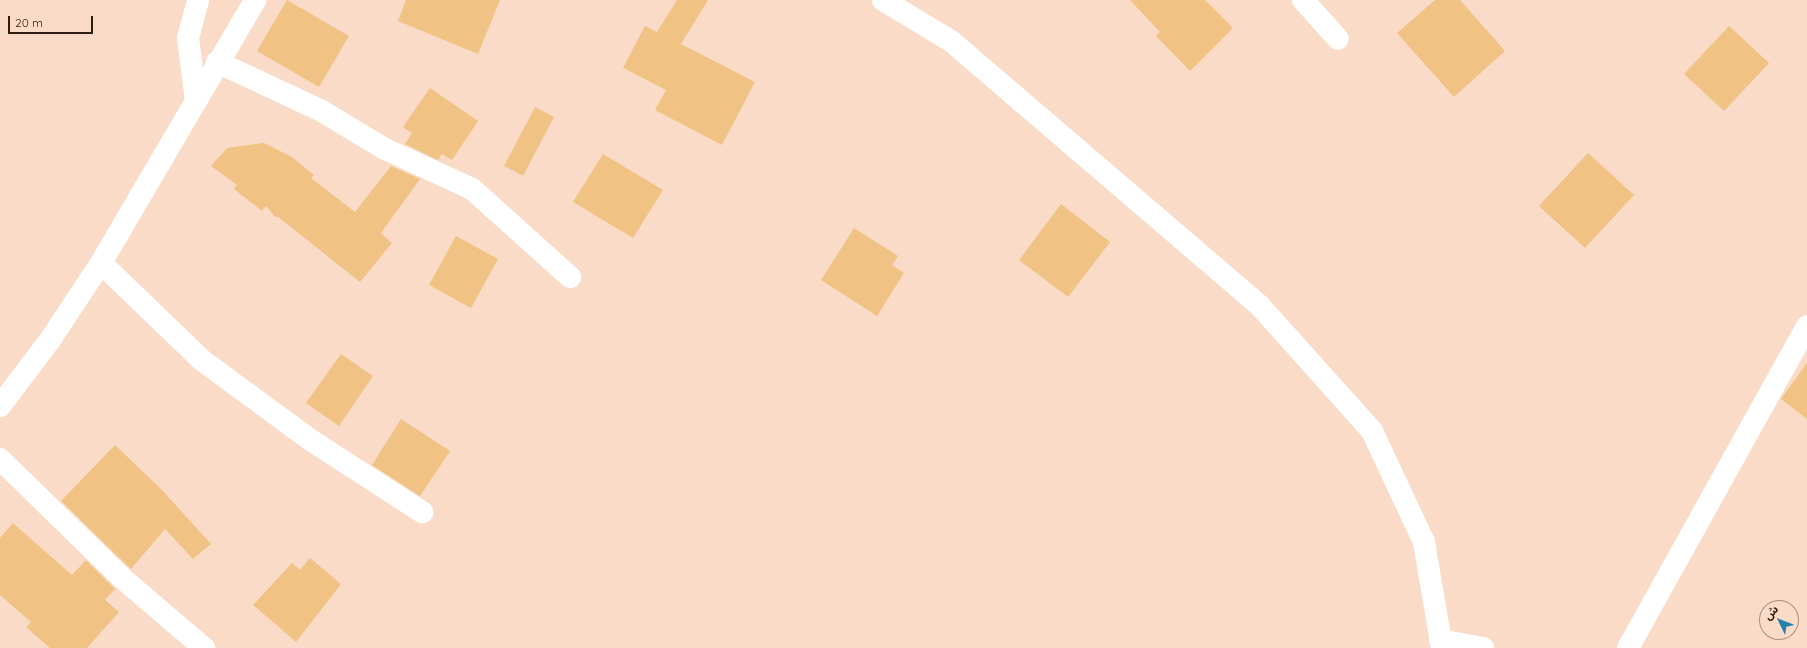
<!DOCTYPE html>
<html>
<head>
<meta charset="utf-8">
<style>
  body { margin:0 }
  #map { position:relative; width:1807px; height:648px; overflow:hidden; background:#fadbc8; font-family:Quicksand,"Noto Sans Arabic",sans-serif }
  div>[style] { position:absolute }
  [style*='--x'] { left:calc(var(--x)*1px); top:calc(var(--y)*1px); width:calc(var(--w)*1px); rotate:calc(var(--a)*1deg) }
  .building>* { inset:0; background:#f0c284 }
  .minor>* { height:22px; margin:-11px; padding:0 11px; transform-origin:11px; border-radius:11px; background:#fff }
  span { translate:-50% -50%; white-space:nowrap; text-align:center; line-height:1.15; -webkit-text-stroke:3px #fadbc8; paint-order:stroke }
  .north { position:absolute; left:1759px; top:600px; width:40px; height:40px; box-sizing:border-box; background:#fadbc8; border:1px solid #a98f7f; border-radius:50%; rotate:313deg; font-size:11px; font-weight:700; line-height:16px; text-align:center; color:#301d11 }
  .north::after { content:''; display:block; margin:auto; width:14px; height:18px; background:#2482af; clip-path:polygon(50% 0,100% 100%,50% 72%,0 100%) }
  .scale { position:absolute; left:8px; top:16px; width:85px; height:18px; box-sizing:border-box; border:2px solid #301d11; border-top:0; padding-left:5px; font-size:12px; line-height:14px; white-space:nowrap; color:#301d11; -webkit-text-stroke:3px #fadbc8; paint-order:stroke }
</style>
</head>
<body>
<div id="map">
  <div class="building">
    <div style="clip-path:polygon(287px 0,349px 36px,319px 87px,257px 51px)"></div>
    <div style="clip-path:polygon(406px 0,500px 0,478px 54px,398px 21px)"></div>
    <div style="clip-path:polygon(677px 0,708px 0,681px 44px,755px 82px,722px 145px,655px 110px,666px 90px,623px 68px,645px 26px,657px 32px)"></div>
    <div style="clip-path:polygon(1130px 0,1205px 0,1233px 28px,1190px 71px,1156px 36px,1160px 32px)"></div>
    <div style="clip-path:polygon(1435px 0,1460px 0,1505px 51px,1454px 97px,1397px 33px)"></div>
    <div style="clip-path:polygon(1729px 26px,1769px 63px,1724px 111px,1684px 74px)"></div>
    <div style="clip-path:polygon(430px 88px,478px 121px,452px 160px,442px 154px,438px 160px,405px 144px,412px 133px,403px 127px)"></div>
    <div style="clip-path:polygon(535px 107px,554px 117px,523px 176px,504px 166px)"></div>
    <div style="clip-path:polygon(264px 143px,292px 157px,314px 175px,311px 178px,355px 212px,391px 166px,420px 179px,381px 233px,392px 243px,360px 282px,277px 216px,276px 218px,266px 206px,262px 211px,234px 189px,237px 185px,211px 166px,227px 148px)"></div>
    <div style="clip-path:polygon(1588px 153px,1634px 195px,1585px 248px,1539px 206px)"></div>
    <div style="clip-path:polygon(603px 154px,663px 190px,633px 238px,573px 202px)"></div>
    <div style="clip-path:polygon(1061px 204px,1110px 242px,1068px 297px,1019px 260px)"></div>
    <div style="clip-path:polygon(854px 228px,898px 256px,892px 265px,904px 273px,877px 316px,821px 280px)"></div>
    <div style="clip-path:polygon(456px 236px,498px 259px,471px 308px,429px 285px)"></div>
    <div style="clip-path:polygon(341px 354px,373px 376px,339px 426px,306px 403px)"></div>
    <div style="clip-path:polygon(1807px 363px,1807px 419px,1781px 399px)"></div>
    <div style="clip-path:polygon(401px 419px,450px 451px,420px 496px,372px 465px)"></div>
    <div style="clip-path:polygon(115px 445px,162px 490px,211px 544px,193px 559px,165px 529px,131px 569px,61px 501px)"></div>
    <div style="clip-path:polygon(13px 523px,72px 575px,86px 560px,115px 589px,105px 600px,119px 612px,87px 648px,50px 648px,26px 627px,31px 622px,0 595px,0 538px)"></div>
    <div style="clip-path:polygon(310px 558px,341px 584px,296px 642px,253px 605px,292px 563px,300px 570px)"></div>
  </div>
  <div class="minor">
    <div style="--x:883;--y:0;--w:79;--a:31.1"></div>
    <div style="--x:951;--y:41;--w:407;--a:40.6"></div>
    <div style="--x:1260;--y:306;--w:168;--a:48.1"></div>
    <div style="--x:1372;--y:431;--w:123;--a:64.9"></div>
    <div style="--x:1424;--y:542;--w:108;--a:80.4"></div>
    <div style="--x:1303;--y:0;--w:52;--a:48.1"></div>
    <div style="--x:217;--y:62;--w:114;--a:25"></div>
    <div style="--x:320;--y:110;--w:76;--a:31"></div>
    <div style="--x:385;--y:149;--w:96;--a:24.7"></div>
    <div style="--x:472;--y:189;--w:132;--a:41.9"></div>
    <div style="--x:196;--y:101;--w:64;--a:-97.2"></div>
    <div style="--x:188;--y:38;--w:39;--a:-75"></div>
    <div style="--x:101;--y:263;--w:141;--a:43.9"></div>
    <div style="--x:203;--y:361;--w:132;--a:36.3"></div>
    <div style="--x:309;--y:439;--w:135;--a:32.9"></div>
    <div style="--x:0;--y:406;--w:83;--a:-52.9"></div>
    <div style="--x:50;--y:340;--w:92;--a:-56.5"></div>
    <div style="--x:101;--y:263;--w:305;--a:-59.6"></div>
    <div style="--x:0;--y:459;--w:170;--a:44.3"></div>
    <div style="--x:122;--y:578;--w:108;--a:40.5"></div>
    <div style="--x:1440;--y:640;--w:44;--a:10.5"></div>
    <div style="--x:1628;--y:648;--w:368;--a:-60.9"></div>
  </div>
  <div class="north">ش</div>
  <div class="scale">20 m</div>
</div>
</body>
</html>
